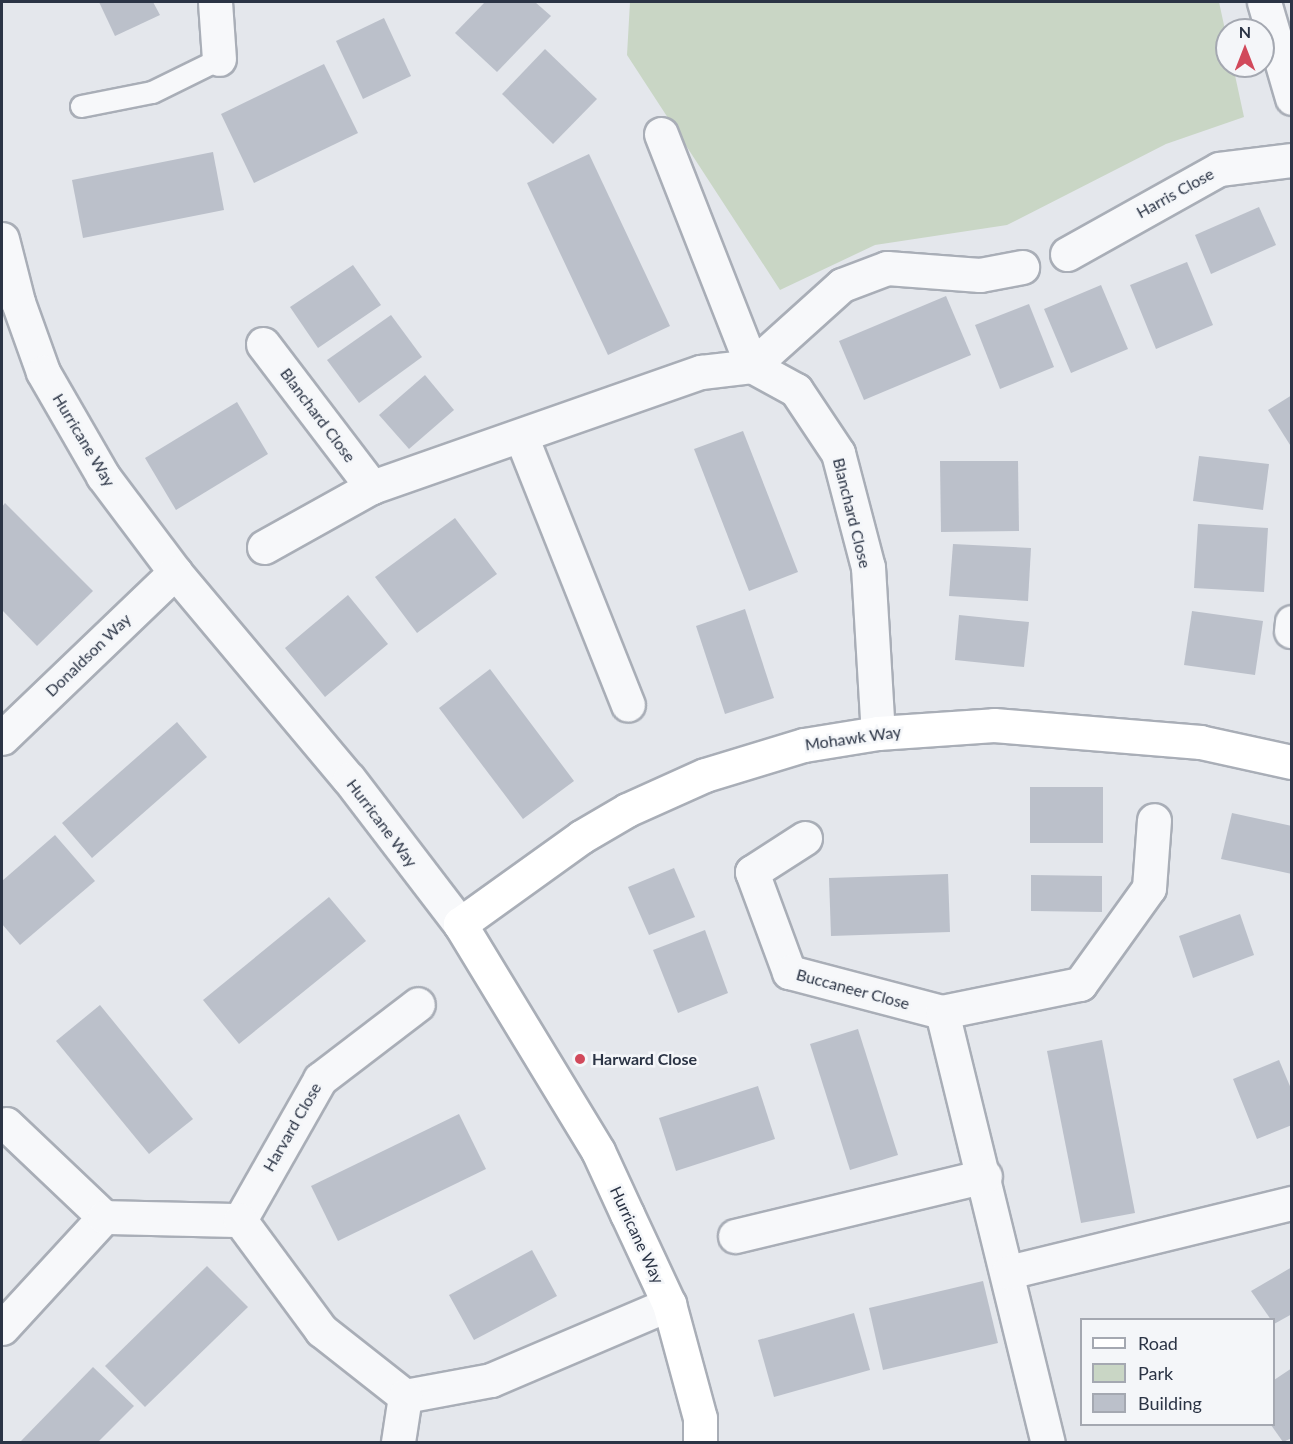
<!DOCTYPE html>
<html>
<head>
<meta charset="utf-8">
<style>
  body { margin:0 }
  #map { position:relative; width:1293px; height:1444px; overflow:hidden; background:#e4e7ec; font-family:Lato,sans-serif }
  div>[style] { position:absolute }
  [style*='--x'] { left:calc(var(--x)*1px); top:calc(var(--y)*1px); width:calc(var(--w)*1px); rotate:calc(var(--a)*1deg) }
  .green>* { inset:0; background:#c9d6c5 }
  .building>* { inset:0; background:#bbc0ca }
  .roads { filter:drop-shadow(2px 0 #a9aeb7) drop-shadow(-2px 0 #a9aeb7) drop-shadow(0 2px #a9aeb7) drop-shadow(0 -2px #a9aeb7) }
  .lane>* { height:21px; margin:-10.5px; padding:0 10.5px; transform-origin:10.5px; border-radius:10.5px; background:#f7f8fa }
  .street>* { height:33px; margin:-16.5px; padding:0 16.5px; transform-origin:16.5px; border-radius:16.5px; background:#f7f8fa }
  .secondary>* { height:33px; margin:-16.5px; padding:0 16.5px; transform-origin:16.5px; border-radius:16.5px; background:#fff }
  .dots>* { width:16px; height:16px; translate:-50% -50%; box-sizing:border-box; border:3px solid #f4f6f9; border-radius:50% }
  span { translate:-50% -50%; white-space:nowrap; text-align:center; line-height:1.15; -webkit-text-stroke:5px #f4f6f9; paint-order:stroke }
  .street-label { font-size:16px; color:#2b3445 }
  .poi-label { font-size:16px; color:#2b3445; font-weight:700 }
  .left { translate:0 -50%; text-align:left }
  .frame { position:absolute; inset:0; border:3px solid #2b3445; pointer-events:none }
  .legend { position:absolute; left:1080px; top:1318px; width:195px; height:108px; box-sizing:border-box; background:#f4f6f9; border:2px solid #a4a8b1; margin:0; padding:8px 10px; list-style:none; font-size:18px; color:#2b3445 }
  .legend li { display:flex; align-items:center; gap:12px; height:30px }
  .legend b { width:30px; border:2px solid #a4a8b1 }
  .north { position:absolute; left:1215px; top:18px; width:60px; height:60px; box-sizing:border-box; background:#f4f6f9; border:2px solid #a4a8b1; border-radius:50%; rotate:0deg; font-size:16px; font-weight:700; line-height:24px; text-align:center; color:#2b3445 }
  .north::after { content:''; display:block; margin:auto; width:21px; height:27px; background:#d1495b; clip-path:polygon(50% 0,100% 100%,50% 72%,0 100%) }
</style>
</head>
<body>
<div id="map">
  <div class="green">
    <div style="clip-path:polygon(630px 2px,1219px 2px,1227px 39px,1227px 66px,1233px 66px,1244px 117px,1166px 144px,1007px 225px,875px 245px,780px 290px,627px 55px)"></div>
  </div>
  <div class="building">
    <div style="clip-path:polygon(99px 2px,153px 2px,160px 15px,115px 36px)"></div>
    <div style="clip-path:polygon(485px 2px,535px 2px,551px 16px,497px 72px,455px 33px)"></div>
    <div style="clip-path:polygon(384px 18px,411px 76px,363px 99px,336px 41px)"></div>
    <div style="clip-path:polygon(545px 49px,597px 99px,553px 144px,502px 94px)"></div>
    <div style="clip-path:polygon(324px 64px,358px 133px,254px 183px,221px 114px)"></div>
    <div style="clip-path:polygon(213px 152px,224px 210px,83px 238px,72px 180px)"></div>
    <div style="clip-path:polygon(589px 154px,670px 326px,608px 355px,527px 183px)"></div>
    <div style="clip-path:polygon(1259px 207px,1276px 245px,1211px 274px,1195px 235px)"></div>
    <div style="clip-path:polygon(1187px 262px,1213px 325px,1156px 349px,1130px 285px)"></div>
    <div style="clip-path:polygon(353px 265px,381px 305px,318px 348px,290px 307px)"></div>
    <div style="clip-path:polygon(1101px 285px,1128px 349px,1071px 373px,1044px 309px)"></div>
    <div style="clip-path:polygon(946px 296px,971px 355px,864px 400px,839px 341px)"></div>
    <div style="clip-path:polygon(1029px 304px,1054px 367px,1000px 389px,975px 325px)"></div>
    <div style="clip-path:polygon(391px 315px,422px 357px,359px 403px,327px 360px)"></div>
    <div style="clip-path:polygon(425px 375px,454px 410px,409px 449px,379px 415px)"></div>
    <div style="clip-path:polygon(1292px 395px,1292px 448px,1268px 410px)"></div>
    <div style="clip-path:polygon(237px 402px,268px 454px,176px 510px,145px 458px)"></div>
    <div style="clip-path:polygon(743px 431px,798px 572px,749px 591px,694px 449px)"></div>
    <div style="clip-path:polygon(1199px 456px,1269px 464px,1263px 510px,1193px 501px)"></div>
    <div style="clip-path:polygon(940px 461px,1018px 461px,1019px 531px,941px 532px)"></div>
    <div style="clip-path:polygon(5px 503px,93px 591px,37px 646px,2px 610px,2px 507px)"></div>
    <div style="clip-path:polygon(455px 518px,497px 574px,417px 633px,375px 577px)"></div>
    <div style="clip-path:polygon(1198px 524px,1268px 528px,1264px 592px,1194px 588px)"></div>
    <div style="clip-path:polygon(953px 544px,1031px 548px,1028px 601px,949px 596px)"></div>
    <div style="clip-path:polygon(348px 595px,388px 644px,325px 697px,285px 648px)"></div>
    <div style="clip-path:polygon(745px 609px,774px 698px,725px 714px,696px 626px)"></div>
    <div style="clip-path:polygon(1192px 611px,1263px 621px,1255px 675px,1184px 665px)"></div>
    <div style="clip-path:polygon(959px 615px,1029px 622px,1024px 667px,955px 660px)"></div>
    <div style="clip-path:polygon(490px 669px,574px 781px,523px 819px,439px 708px)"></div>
    <div style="clip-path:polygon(177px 722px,207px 757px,92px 858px,62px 823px)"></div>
    <div style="clip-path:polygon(1030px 787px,1103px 787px,1103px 843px,1030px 843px)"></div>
    <div style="clip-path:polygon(1232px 813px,1292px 826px,1292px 874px,1221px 859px)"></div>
    <div style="clip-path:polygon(55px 835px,95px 881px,20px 945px,2px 924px,2px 881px)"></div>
    <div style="clip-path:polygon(674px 868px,695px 917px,649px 935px,628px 887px)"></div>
    <div style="clip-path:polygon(948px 874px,950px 932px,831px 936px,829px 878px)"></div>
    <div style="clip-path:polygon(1031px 875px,1102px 876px,1102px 912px,1031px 911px)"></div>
    <div style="clip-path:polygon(329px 897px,366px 941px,239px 1044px,203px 1000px)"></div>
    <div style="clip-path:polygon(1240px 914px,1254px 955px,1193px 978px,1179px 936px)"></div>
    <div style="clip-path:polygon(705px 930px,728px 993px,678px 1013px,653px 950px)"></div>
    <div style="clip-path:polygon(100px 1005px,193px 1119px,149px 1154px,56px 1041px)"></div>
    <div style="clip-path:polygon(858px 1029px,898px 1155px,850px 1170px,810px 1044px)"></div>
    <div style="clip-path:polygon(1102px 1040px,1135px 1213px,1081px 1223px,1047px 1051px)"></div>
    <div style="clip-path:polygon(1279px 1060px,1292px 1091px,1292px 1125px,1257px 1139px,1233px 1079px)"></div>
    <div style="clip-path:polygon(758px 1086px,775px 1139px,676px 1171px,659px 1118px)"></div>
    <div style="clip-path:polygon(459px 1114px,486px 1169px,338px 1241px,311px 1186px)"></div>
    <div style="clip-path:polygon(532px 1250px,557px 1296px,474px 1340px,449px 1295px)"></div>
    <div style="clip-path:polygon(207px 1266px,248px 1307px,145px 1407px,105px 1366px)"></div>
    <div style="clip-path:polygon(1292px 1267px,1292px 1314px,1274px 1324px,1251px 1291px)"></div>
    <div style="clip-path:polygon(983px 1281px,998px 1343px,883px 1370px,869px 1308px)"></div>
    <div style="clip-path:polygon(854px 1313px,870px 1370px,774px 1397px,758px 1340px)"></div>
    <div style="clip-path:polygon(93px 1367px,134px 1406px,98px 1442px,20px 1442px)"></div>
    <div style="clip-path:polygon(1292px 1368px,1292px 1438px,1283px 1442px,1271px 1425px,1274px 1380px)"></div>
  </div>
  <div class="roads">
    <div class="lane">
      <div style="--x:81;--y:106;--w:72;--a:-11.2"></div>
      <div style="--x:152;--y:92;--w:75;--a:-26.2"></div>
    </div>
    <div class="street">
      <div style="--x:215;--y:2;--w:57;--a:86"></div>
      <div style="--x:1264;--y:2;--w:100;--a:73.7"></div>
      <div style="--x:661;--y:134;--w:249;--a:68.6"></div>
      <div style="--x:752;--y:366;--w:121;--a:-42"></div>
      <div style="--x:842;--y:285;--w:48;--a:-20.7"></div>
      <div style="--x:887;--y:268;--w:93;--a:4.3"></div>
      <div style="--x:980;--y:275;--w:43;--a:-10.8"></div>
      <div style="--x:2;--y:239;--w:65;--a:75.7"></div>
      <div style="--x:18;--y:302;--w:74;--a:70.3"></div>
      <div style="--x:43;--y:372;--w:120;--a:60"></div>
      <div style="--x:103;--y:476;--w:120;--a:53.1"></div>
      <div style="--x:175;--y:572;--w:270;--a:50"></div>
      <div style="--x:349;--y:779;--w:183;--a:52.6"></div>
      <div style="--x:1067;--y:254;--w:174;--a:-29.2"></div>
      <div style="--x:1219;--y:169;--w:74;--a:-7"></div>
      <div style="--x:263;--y:344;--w:180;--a:52.7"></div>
      <div style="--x:521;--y:436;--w:289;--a:68.3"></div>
      <div style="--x:264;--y:547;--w:124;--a:-29.1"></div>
      <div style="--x:372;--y:487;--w:349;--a:-19.3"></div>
      <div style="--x:701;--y:372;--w:51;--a:-6.7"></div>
      <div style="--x:752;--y:366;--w:50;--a:28.6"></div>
      <div style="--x:796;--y:390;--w:76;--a:56.3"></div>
      <div style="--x:838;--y:453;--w:118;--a:75.3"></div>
      <div style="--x:868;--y:567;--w:166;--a:86.6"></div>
      <div style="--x:1291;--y:631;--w:9;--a:-84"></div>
      <div style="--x:2;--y:738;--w:240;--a:-43.8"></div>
      <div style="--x:805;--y:838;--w:63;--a:147.3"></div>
      <div style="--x:752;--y:872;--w:107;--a:69.7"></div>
      <div style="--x:789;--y:972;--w:158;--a:14.7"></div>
      <div style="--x:942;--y:1012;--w:443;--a:76.2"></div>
      <div style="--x:942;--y:1012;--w:141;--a:-11.5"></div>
      <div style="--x:1080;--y:984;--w:118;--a:-54.3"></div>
      <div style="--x:1149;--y:888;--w:68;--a:-85.8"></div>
      <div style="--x:6;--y:1124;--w:135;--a:43.5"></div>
      <div style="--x:240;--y:1220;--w:162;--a:-60.4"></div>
      <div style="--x:320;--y:1079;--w:123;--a:-37.4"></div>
      <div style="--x:735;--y:1236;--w:257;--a:-13.5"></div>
      <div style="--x:1008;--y:1272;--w:292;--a:-13.7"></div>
      <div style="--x:2;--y:1328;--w:151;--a:-47.4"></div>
      <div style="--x:104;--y:1217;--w:136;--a:1.3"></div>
      <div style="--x:240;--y:1220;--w:137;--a:53.6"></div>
      <div style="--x:321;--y:1330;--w:107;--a:38.2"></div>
      <div style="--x:405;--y:1396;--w:87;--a:-10.5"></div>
      <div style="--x:491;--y:1380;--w:194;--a:-23.1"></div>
      <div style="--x:398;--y:1442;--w:47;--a:-81.3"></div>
    </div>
    <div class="secondary">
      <div style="--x:700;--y:1442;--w:24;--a:-90"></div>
      <div style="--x:700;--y:1418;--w:118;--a:-105.2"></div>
      <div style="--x:669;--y:1304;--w:99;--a:-115"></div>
      <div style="--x:627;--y:1214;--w:69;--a:-114.7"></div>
      <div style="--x:598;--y:1151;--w:266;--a:-121.3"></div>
      <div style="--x:460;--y:924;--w:149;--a:-35.7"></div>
      <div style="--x:581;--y:837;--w:53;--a:-30.4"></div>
      <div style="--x:627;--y:810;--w:85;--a:-24.2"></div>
      <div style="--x:705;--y:775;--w:103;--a:-16.9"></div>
      <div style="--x:804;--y:745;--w:75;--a:-9.2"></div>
      <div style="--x:878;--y:733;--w:116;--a:-3.9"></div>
      <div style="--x:994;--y:725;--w:207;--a:4.7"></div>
      <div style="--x:1200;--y:742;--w:94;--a:12.3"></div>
    </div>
  </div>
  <div class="dots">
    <div style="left:580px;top:1059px;background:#d1495b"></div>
  </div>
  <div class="street-label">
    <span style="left:1175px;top:193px;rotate:-29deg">Harris Close</span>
    <span style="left:318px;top:415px;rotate:53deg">Blanchard Close</span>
    <span style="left:84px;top:440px;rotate:59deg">Hurricane Way</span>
    <span style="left:852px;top:513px;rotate:76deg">Blanchard Close</span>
    <span style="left:88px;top:655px;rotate:-44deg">Donaldson Way</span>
    <span style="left:853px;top:738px;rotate:-8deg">Mohawk Way</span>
    <span style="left:382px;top:823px;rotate:53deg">Hurricane Way</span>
    <span style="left:853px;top:989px;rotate:15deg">Buccaneer Close</span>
    <span style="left:292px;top:1127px;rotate:-60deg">Harvard Close</span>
    <span style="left:637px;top:1235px;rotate:65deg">Hurricane Way</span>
  </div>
  <div class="poi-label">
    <span class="left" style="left:592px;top:1059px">Harward Close</span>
  </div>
  <div class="frame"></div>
  <ul class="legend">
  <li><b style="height:8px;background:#fff"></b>Road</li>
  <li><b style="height:16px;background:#c9d6c5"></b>Park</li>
  <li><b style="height:16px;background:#bbc0ca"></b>Building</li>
  </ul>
  <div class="north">N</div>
</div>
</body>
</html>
